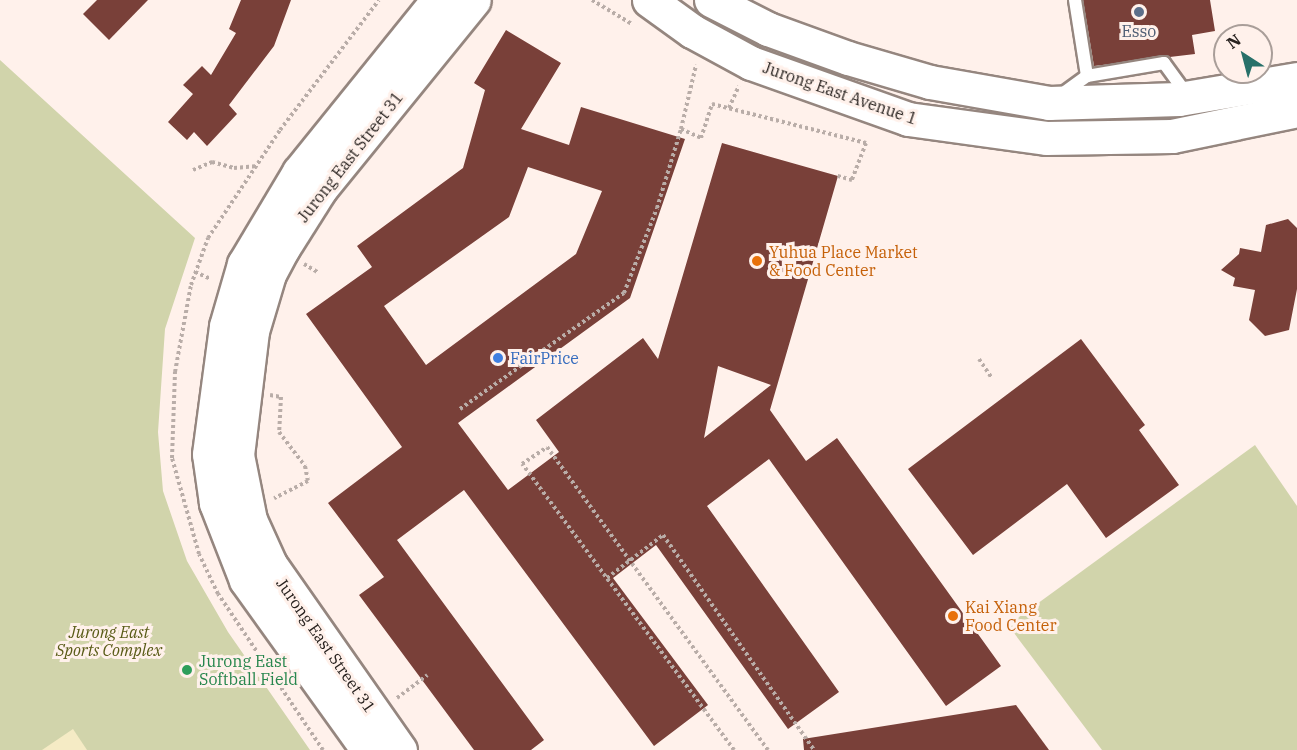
<!DOCTYPE html>
<html>
<head>
<meta charset="utf-8">
<style>
  body { margin:0 }
  #map { position:relative; width:1297px; height:750px; overflow:hidden; background:#fff1eb; font-family:"IBM Plex Serif",serif }
  div>[style] { position:absolute }
  [style*='--x'] { left:calc(var(--x)*1px); top:calc(var(--y)*1px); width:calc(var(--w)*1px); rotate:calc(var(--a)*1deg) }
  .green>* { inset:0; background:#d1d4ab }
  .sand>* { inset:0; background:#f5ebc5 }
  .building>* { inset:0; background:#794039 }
  .path>* { height:4px; margin-top:-2px; transform-origin:0; background:repeating-linear-gradient(90deg,#b9ada8 0 3px,transparent 0 6px) }
  .roads { filter:drop-shadow(2px 0 #95867f) drop-shadow(-2px 0 #95867f) drop-shadow(0 2px #95867f) drop-shadow(0 -2px #95867f) }
  .lane>* { height:12px; margin:-6px; padding:0 6px; transform-origin:6px; border-radius:6px; background:#fff }
  .secondary>* { height:33px; margin:-16.5px; padding:0 16.5px; transform-origin:16.5px; border-radius:16.5px; background:#fff }
  .dots>* { width:16px; height:16px; translate:-50% -50%; box-sizing:border-box; border:3px solid #fff1eb; border-radius:50% }
  span { translate:-50% -50%; white-space:nowrap; text-align:center; line-height:1.15; -webkit-text-stroke:6px #fff1eb; paint-order:stroke }
  .service-label { font-size:16px; color:#4e5e75 }
  .street-label { font-size:16px; color:#28221f }
  .food-label { font-size:16px; color:#c56008 }
  .left { translate:0 -50%; text-align:left }
  .shop-label { font-size:16px; color:#366cbe }
  .park-label { font-size:16px; color:#595b16; font-style:italic }
  .leisure-label { font-size:16px; color:#27864d }
  .north { position:absolute; left:1213px; top:24px; width:60px; height:60px; box-sizing:border-box; background:#fff1eb; border:2px solid #a99e99; border-radius:50%; rotate:324deg; font-size:16px; font-weight:700; line-height:24px; text-align:center; color:#28221f }
  .north::after { content:''; display:block; margin:auto; width:21px; height:27px; background:#28716a; clip-path:polygon(50% 0,100% 100%,50% 72%,0 100%) }
</style>
</head>
<body>
<div id="map">
  <div class="green">
    <div style="clip-path:polygon(0 60px,195px 238px,165px 329px,158px 432px,163px 491px,187px 561px,228px 632px,310px 750px,0 750px)"></div>
    <div style="clip-path:polygon(1255px 445px,1297px 506px,1297px 750px,1102px 750px,1008px 625px)"></div>
  </div>
  <div class="sand">
    <div style="clip-path:polygon(73px 729px,87px 750px,42px 750px)"></div>
  </div>
  <div class="building">
    <div style="clip-path:polygon(97px 0,148px 0,109px 40px,83px 14px)"></div>
    <div style="clip-path:polygon(241px 0,291px 0,274px 46px,229px 105px,237px 114px,207px 146px,194px 132px,187px 140px,168px 122px,193px 94px,183px 85px,202px 66px,211px 75px,236px 33px,229px 29px)"></div>
    <div style="clip-path:polygon(1083px 0,1210px 0,1215px 31px,1192px 35px,1195px 54px,1094px 66px)"></div>
    <div style="clip-path:polygon(evenodd,506px 30px,561px 63px,521px 129px,569px 145px,581px 107px,685px 139px,630px 298px,458px 423px,508px 490px,559px 452px,536px 420px,643px 338px,658px 359px,722px 143px,838px 176px,770px 410px,806px 461px,837px 438px,1001px 666px,946px 706px,769px 459px,707px 506px,839px 692px,788px 729px,656px 545px,613px 578px,708px 705px,654px 746px,464px 490px,397px 540px,544px 740px,531px 750px,474px 750px,359px 595px,384px 577px,328px 503px,402px 447px,306px 314px,372px 267px,357px 246px,463px 168px,485px 90px,474px 83px,506px 30px,528px 167px,602px 191px,576px 254px,426px 365px,384px 306px,509px 217px,528px 167px,506px 30px,718px 366px,771px 385px,704px 438px,718px 366px)"></div>
    <div style="clip-path:polygon(1288px 219px,1297px 228px,1297px 289px,1289px 330px,1265px 336px,1249px 320px,1255px 290px,1233px 286px,1235px 278px,1221px 270px,1239px 254px,1240px 248px,1261px 252px,1266px 225px)"></div>
    <div style="clip-path:polygon(1081px 339px,1145px 425px,1139px 430px,1179px 485px,1106px 538px,1067px 484px,973px 555px,908px 469px)"></div>
    <div style="clip-path:polygon(1016px 705px,1049px 750px,804px 750px,803px 739px)"></div>
  </div>
  <div class="path">
    <div style="--x:592;--y:0;--w:47;--a:31"></div>
    <div style="--x:729;--y:108;--w:24;--a:-66"></div>
    <div style="--x:681;--y:129;--w:66;--a:-76.8"></div>
    <div style="--x:193;--y:170;--w:21;--a:-23"></div>
    <div style="--x:212;--y:162;--w:23;--a:15"></div>
    <div style="--x:234;--y:168;--w:21;--a:-5"></div>
    <div style="--x:304;--y:264;--w:17;--a:31"></div>
    <div style="--x:195;--y:272;--w:17;--a:24"></div>
    <div style="--x:979;--y:359;--w:23;--a:56"></div>
    <div style="--x:270;--y:395;--w:11;--a:10"></div>
    <div style="--x:281;--y:397;--w:35;--a:93"></div>
    <div style="--x:279;--y:432;--w:43;--a:52.6"></div>
    <div style="--x:305;--y:466;--w:15;--a:79"></div>
    <div style="--x:308;--y:481;--w:38;--a:153"></div>
    <div style="--x:460;--y:409;--w:201;--a:-35.3"></div>
    <div style="--x:624;--y:293;--w:91;--a:-68.8"></div>
    <div style="--x:657;--y:208;--w:83;--a:-73.1"></div>
    <div style="--x:681;--y:129;--w:22;--a:24"></div>
    <div style="--x:701;--y:138;--w:36;--a:-72"></div>
    <div style="--x:712;--y:104;--w:159;--a:14.2"></div>
    <div style="--x:866;--y:143;--w:40;--a:111"></div>
    <div style="--x:852;--y:180;--w:15;--a:-164"></div>
    <div style="--x:607;--y:578;--w:71;--a:-37.5"></div>
    <div style="--x:663;--y:535;--w:263;--a:54.9"></div>
    <div style="--x:397;--y:698;--w:38;--a:-37"></div>
    <div style="--x:323;--y:750;--w:188;--a:-123.9"></div>
    <div style="--x:218;--y:594;--w:44;--a:-115.4"></div>
    <div style="--x:199;--y:554;--w:100;--a:-105.7"></div>
    <div style="--x:172;--y:458;--w:86;--a:-88"></div>
    <div style="--x:175;--y:372;--w:88;--a:-79.6"></div>
    <div style="--x:191;--y:285;--w:50;--a:-70.1"></div>
    <div style="--x:208;--y:238;--w:130;--a:-56.3"></div>
    <div style="--x:280;--y:130;--w:163;--a:-52.7"></div>
    <div style="--x:734;--y:750;--w:356;--a:-126.5"></div>
    <div style="--x:522;--y:464;--w:30;--a:-34"></div>
    <div style="--x:547;--y:447;--w:375;--a:53.9"></div>
  </div>
  <div class="roads">
    <div class="lane">
      <div style="--x:1075;--y:0;--w:77;--a:81"></div>
      <div style="--x:1062;--y:94;--w:31;--a:-36"></div>
      <div style="--x:1087;--y:76;--w:78;--a:-9.6"></div>
      <div style="--x:1164;--y:63;--w:39;--a:54"></div>
    </div>
    <div class="secondary">
      <div style="--x:649;--y:0;--w:53;--a:35.8"></div>
      <div style="--x:692;--y:31;--w:67;--a:28.5"></div>
      <div style="--x:751;--y:63;--w:167;--a:19.6"></div>
      <div style="--x:908;--y:119;--w:139;--a:7.8"></div>
      <div style="--x:1046;--y:138;--w:126;--a:-0.9"></div>
      <div style="--x:1172;--y:136;--w:128;--a:-11.7"></div>
      <div style="--x:711;--y:0;--w:64;--a:27"></div>
      <div style="--x:768;--y:29;--w:85;--a:19.9"></div>
      <div style="--x:848;--y:58;--w:85;--a:16.3"></div>
      <div style="--x:930;--y:82;--w:121;--a:10"></div>
      <div style="--x:1049;--y:103;--w:130;--a:-1.8"></div>
      <div style="--x:1179;--y:99;--w:120;--a:-9.6"></div>
      <div style="--x:368;--y:750;--w:209;--a:-125.7"></div>
      <div style="--x:246;--y:580;--w:83;--a:-111.3"></div>
      <div style="--x:216;--y:503;--w:49;--a:-98.1"></div>
      <div style="--x:209;--y:454;--w:129;--a:-82.4"></div>
      <div style="--x:226;--y:326;--w:65;--a:-73.8"></div>
      <div style="--x:244;--y:264;--w:107;--a:-59.1"></div>
      <div style="--x:299;--y:172;--w:221;--a:-51.1"></div>
      <div style="--x:400;--y:750;--w:227;--a:-125"></div>
      <div style="--x:270;--y:564;--w:48;--a:-114.4"></div>
      <div style="--x:250;--y:520;--w:66;--a:-101.3"></div>
      <div style="--x:237;--y:455;--w:125;--a:-83.1"></div>
      <div style="--x:252;--y:331;--w:59;--a:-73.4"></div>
      <div style="--x:269;--y:274;--w:30;--a:-62"></div>
      <div style="--x:283;--y:248;--w:71;--a:-57.7"></div>
      <div style="--x:321;--y:188;--w:242;--a:-50.9"></div>
    </div>
  </div>
  <div class="dots">
    <div style="left:1139px;top:12px;background:#5c6f8a"></div>
    <div style="left:757px;top:261px;background:#e8710a"></div>
    <div style="left:498px;top:358px;background:#3f7fe0"></div>
    <div style="left:953px;top:616px;background:#e8710a"></div>
    <div style="left:187px;top:670px;background:#2e9e5b"></div>
  </div>
  <div class="service-label">
    <span style="left:1139px;top:31px">Esso</span>
  </div>
  <div class="street-label">
    <span style="left:840px;top:93px;rotate:19deg">Jurong East Avenue 1</span>
    <span style="left:350px;top:157px;rotate:-52deg">Jurong East Street 31</span>
    <span style="left:326px;top:645px;rotate:55deg">Jurong East Street 31</span>
  </div>
  <div class="food-label">
    <span class="left" style="left:769px;top:261px">Yuhua Place Market<br>&amp; Food Center</span>
    <span class="left" style="left:965px;top:616px">Kai Xiang<br>Food Center</span>
  </div>
  <div class="shop-label">
    <span class="left" style="left:510px;top:358px">FairPrice</span>
  </div>
  <div class="park-label">
    <span style="left:109px;top:641px">Jurong East<br>Sports Complex</span>
  </div>
  <div class="leisure-label">
    <span class="left" style="left:199px;top:670px">Jurong East<br>Softball Field</span>
  </div>
  <div class="north">N</div>
</div>
</body>
</html>
